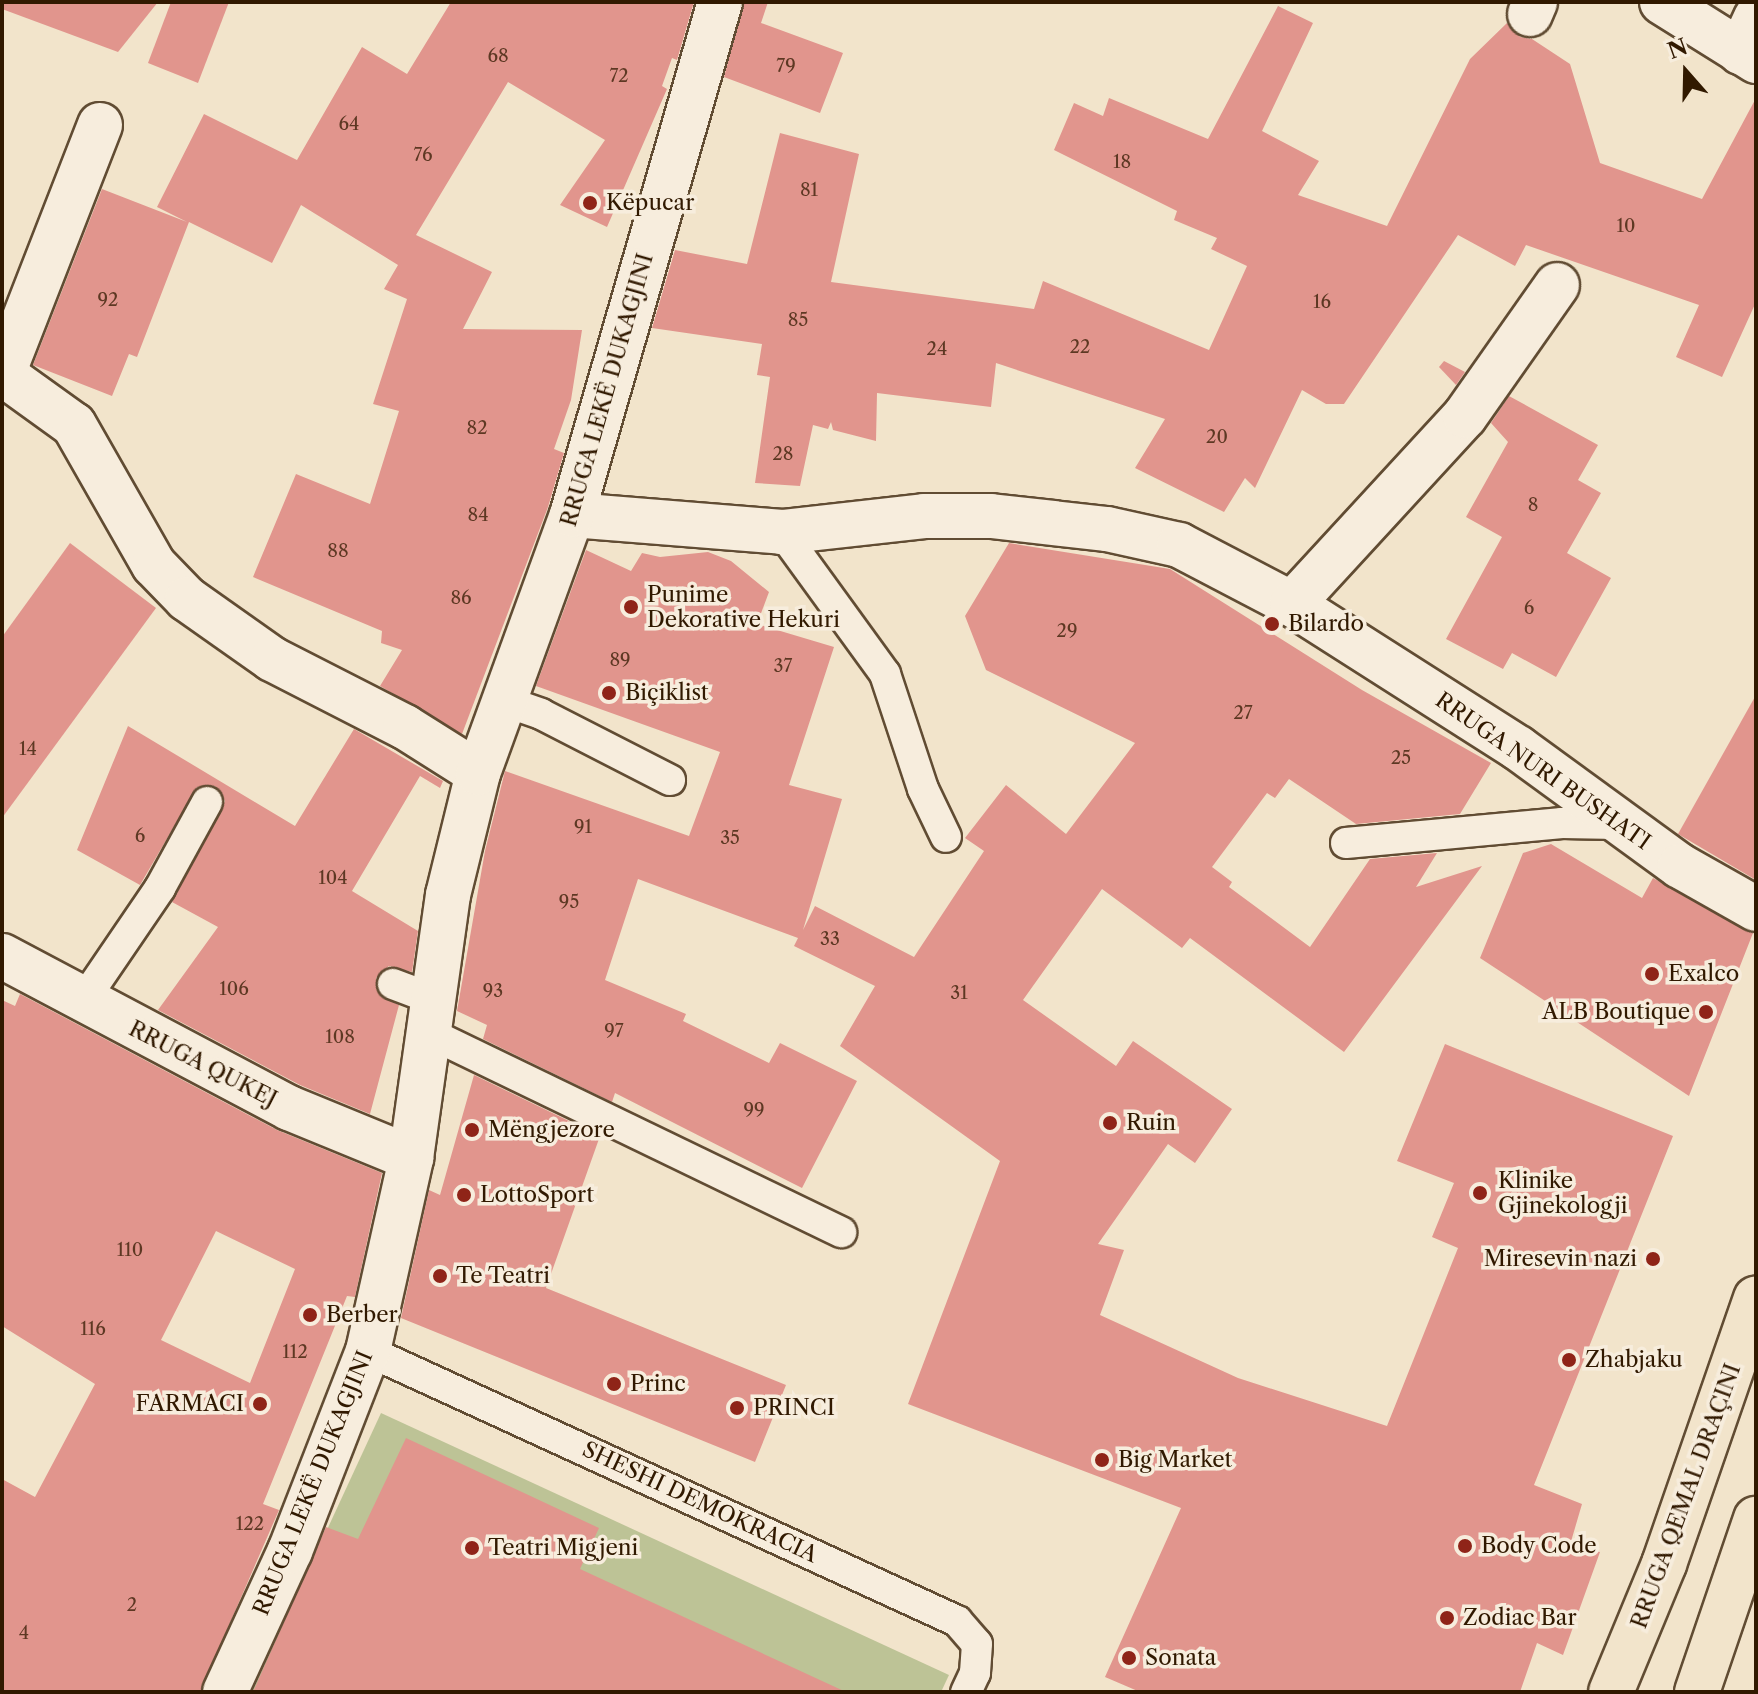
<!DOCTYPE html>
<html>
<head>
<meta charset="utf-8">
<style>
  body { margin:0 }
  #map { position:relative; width:1758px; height:1694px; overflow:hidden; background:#f2e4cb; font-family:"Libre Caslon Text",serif }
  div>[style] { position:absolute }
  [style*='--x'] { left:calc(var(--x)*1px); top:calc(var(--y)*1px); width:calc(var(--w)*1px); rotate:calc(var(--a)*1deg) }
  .green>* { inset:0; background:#bdc396 }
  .building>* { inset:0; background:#e1958d }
  .roads { filter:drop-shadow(2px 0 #614c33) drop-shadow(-2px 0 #614c33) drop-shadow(0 2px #614c33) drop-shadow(0 -2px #614c33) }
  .service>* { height:30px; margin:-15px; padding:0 15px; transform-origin:15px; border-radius:15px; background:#f7eddd }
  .minor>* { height:44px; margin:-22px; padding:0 22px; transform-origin:22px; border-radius:22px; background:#f7eddd }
  .primary>* { height:44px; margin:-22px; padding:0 22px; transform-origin:22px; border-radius:22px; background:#f2e4cb }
  .dots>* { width:22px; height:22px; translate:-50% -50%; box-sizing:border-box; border:4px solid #f7eddd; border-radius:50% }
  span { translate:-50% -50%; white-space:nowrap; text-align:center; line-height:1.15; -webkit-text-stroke:7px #f7eddd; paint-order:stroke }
  .number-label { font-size:18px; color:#5d3823 }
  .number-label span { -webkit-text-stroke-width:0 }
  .poi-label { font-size:22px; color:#311900 }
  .left { translate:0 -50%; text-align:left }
  .right { translate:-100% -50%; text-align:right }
  .street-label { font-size:22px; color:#311900 }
  .frame { position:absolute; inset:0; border:4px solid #311900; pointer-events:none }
  .north { position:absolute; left:1646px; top:32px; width:80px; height:80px; -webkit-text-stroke:6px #f7eddd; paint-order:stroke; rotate:340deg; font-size:22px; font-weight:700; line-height:32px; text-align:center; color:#311900 }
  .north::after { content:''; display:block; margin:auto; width:28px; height:36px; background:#311900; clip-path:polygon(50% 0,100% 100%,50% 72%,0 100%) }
</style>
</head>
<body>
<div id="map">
  <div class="green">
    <div style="clip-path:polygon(381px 1413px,949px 1675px,941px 1692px,252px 1692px)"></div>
  </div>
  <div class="building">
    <div style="clip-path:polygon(2px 2px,158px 2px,118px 52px,2px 9px)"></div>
    <div style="clip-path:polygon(171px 2px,229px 2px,198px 83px,148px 63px)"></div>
    <div style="clip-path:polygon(451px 2px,694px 2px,677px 60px,672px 58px,662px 86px,667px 89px,607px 227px,560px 205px,605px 140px,508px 82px,416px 235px,492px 272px,463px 329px,582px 330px,571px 400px,554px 449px,564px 453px,548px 507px,462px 734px,380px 686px,402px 650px,381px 643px,382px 631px,253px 577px,296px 474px,370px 504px,399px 411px,373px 404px,407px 299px,384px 289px,398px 265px,301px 205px,272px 263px,189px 222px,137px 357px,129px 354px,112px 396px,33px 365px,102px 189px,187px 222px,157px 207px,204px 114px,297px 160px,362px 47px,407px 74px)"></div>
    <div style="clip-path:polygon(744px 2px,768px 2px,761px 23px,843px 53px,820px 113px,724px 77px)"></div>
    <div style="clip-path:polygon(1278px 6px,1313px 23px,1262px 131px,1319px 161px,1298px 195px,1387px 226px,1470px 59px,1507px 23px,1520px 37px,1532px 39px,1570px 64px,1600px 163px,1702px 199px,1756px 98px,1756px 302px,1722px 377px,1676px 357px,1699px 305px,1526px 245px,1515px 266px,1458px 235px,1344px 404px,1326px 404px,1302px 390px,1255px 488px,1245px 478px,1224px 512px,1135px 468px,1165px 419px,996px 363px,991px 407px,877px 393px,876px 441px,833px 430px,831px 422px,828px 429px,813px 425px,800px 486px,755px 483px,770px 377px,757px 375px,762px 344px,652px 328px,675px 250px,747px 264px,780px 133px,859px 154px,831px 282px,1034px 309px,1043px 281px,1209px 350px,1247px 266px,1211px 249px,1217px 238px,1174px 220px,1177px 211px,1054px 150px,1074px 103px,1103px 116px,1109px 98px,1208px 139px)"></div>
    <div style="clip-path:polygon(1444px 361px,1465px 372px,1456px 385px,1439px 367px)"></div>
    <div style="clip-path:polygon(1509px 396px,1598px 445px,1578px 480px,1601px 493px,1567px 553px,1611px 578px,1556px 677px,1512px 653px,1503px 669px,1446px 639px,1502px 537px,1466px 517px,1508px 442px,1491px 423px)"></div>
    <div style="clip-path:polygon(70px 543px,156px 608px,2px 818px,2px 637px)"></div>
    <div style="clip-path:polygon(1009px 543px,1170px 569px,1362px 690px,1491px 763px,1460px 814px,1356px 824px,1289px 779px,1275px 798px,1267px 793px,1212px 867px,1232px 882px,1229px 887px,1310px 947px,1370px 859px,1437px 853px,1416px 887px,1482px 866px,1344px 1052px,1190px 938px,1182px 948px,1102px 889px,1023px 1000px,1116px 1066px,1133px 1041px,1232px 1109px,1195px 1163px,1168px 1144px,1098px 1244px,1124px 1250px,1100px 1315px,1238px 1378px,1387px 1426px,1458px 1248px,1432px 1237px,1454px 1183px,1397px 1161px,1445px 1044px,1673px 1136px,1534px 1485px,1582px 1504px,1570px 1545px,1600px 1552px,1563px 1655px,1537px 1643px,1520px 1692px,1140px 1692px,1105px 1677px,1181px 1508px,908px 1404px,1000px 1161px,840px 1046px,875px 986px,794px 946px,798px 938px,638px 879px,605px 980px,686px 1014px,683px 1021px,769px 1063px,780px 1043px,857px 1081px,802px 1188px,615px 1093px,612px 1102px,483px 1039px,487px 1025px,457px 1011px,485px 851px,505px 771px,689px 836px,720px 752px,536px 686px,586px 550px,631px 571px,642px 553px,660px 557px,708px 552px,731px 561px,769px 592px,757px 624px,834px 647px,789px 785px,842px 799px,803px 930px,815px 906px,914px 957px,984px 851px,965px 838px,1006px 785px,1066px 834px,1135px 743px,986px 670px,965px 616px)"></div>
    <div style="clip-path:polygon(1756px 695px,1756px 880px,1678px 834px)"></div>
    <div style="clip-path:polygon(128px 726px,295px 826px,354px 729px,443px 781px,440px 788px,420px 776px,352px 891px,418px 931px,412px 972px,389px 966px,376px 978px,380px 996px,399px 1005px,370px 1114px,300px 1085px,158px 1010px,218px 927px,172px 902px,225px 801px,215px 786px,197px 787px,140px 885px,77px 850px)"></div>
    <div style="clip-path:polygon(1551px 844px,1642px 898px,1653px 878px,1753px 933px,1689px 1096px,1480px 958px,1523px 853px)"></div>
    <div style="clip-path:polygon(evenodd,20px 994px,277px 1130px,382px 1173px,355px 1297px,347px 1296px,263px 1504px,279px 1510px,200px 1692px,2px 1692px,2px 1479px,35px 1497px,95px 1384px,2px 1326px,2px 1000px,15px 1006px,20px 994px,216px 1231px,295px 1269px,250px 1383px,161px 1340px,216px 1231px)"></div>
    <div style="clip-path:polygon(474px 1075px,600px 1136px,546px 1288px,786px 1385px,755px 1462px,401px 1318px,429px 1190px,440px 1195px)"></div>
    <div style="clip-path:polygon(406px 1438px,599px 1528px,580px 1569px,846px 1692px,253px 1692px,326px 1527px,358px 1539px)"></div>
  </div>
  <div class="roads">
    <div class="service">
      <div style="--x:782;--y:532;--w:175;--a:54"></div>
      <div style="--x:885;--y:674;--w:121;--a:71.7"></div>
      <div style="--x:923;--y:789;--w:53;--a:64.4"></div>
      <div style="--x:504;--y:701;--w:39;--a:19"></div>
      <div style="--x:541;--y:714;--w:145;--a:27.1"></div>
      <div style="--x:1346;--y:843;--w:217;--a:-5.3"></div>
      <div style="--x:1562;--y:823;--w:56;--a:1"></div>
      <div style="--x:393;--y:984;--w:43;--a:20.6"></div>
      <div style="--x:83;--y:1001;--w:137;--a:-55.7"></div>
      <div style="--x:160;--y:888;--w:98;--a:-61.3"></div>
      <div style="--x:429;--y:1033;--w:458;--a:25.8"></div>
      <div style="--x:368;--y:1351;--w:648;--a:24.63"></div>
      <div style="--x:957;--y:1621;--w:30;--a:49"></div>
      <div style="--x:977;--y:1644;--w:29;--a:94"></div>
      <div style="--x:975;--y:1673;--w:21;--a:115"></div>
    </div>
    <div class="minor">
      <div style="--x:1662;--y:2;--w:111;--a:32.1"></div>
      <div style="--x:1530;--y:14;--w:13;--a:-67"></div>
      <div style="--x:1740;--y:52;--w:38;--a:-65"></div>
      <div style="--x:100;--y:125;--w:267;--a:111.3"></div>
      <div style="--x:3;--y:374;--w:87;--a:35.7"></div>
      <div style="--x:74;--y:425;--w:161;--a:60.3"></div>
      <div style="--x:154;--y:565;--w:47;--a:45.9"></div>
      <div style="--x:187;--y:599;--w:104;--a:35.2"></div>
      <div style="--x:272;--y:659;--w:149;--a:27.1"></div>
      <div style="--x:405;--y:727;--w:86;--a:32.2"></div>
      <div style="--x:572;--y:515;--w:211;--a:4.6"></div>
      <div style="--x:782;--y:532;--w:143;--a:-6.4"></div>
      <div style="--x:924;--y:516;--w:67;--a:0"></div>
      <div style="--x:991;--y:516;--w:117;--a:6.4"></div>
      <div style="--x:1107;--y:529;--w:74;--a:12.5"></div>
      <div style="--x:1179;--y:545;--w:127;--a:27.6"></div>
      <div style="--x:1292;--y:604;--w:268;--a:32.5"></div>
      <div style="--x:1518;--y:748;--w:200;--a:36.1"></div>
      <div style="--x:1680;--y:866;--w:87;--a:29.5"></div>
      <div style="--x:1292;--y:604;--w:255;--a:-47.4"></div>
      <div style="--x:1465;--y:416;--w:160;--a:-54.9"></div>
      <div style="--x:2;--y:956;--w:325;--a:27.9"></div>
      <div style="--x:289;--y:1108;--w:132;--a:22.3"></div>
      <div style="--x:225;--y:1692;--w:155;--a:-65.3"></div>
      <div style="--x:290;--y:1551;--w:215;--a:-68.7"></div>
      <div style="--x:368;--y:1351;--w:198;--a:-77.4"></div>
      <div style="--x:411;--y:1158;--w:266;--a:-82"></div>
      <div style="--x:448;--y:895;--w:126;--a:-76.2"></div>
      <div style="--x:478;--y:773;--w:275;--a:-70"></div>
      <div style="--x:572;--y:515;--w:534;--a:-73.91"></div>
    </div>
    <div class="primary">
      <div style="--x:1611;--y:1692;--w:139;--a:-67.5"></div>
      <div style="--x:1664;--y:1564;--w:281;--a:-70.9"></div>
      <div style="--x:1697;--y:1692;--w:183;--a:-71.2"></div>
    </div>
  </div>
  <div class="dots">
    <div style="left:590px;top:203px;background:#8f2418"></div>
    <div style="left:631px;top:607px;background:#8f2418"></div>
    <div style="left:1272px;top:624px;background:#8f2418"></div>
    <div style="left:609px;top:693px;background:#8f2418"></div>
    <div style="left:1652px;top:974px;background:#8f2418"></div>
    <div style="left:1706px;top:1012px;background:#8f2418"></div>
    <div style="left:1110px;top:1123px;background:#8f2418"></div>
    <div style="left:472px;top:1130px;background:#8f2418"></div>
    <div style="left:1480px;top:1193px;background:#8f2418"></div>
    <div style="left:464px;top:1195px;background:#8f2418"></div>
    <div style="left:1653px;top:1259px;background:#8f2418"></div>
    <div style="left:440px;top:1276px;background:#8f2418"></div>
    <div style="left:310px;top:1315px;background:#8f2418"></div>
    <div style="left:1569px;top:1360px;background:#8f2418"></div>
    <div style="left:614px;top:1384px;background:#8f2418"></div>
    <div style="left:260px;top:1404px;background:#8f2418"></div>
    <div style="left:737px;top:1408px;background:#8f2418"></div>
    <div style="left:1102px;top:1460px;background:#8f2418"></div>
    <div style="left:1465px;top:1546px;background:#8f2418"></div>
    <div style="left:472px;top:1548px;background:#8f2418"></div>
    <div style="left:1447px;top:1618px;background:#8f2418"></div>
    <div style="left:1129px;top:1658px;background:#8f2418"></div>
  </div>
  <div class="number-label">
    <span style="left:498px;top:56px">68</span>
    <span style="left:786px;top:66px">79</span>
    <span style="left:619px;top:76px">72</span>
    <span style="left:349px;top:124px">64</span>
    <span style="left:423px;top:155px">76</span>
    <span style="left:1122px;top:162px">18</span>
    <span style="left:809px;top:190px">81</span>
    <span style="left:1626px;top:226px">10</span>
    <span style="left:108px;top:300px">92</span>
    <span style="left:1322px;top:302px">16</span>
    <span style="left:798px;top:320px">85</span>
    <span style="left:1080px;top:347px">22</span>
    <span style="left:937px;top:349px">24</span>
    <span style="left:477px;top:428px">82</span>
    <span style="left:1217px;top:437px">20</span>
    <span style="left:783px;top:454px">28</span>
    <span style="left:1533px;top:505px">8</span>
    <span style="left:478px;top:515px">84</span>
    <span style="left:338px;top:551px">88</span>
    <span style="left:461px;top:598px">86</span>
    <span style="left:1529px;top:608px">6</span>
    <span style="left:1067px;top:631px">29</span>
    <span style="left:620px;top:660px">89</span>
    <span style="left:783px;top:666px">37</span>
    <span style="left:1243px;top:713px">27</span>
    <span style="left:28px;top:749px">14</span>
    <span style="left:1401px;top:758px">25</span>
    <span style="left:583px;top:827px">91</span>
    <span style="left:140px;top:836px">6</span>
    <span style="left:730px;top:838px">35</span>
    <span style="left:333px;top:878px">104</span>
    <span style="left:569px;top:902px">95</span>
    <span style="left:830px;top:939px">33</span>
    <span style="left:234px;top:989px">106</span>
    <span style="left:493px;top:991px">93</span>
    <span style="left:959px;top:993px">31</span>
    <span style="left:614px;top:1031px">97</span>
    <span style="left:340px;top:1037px">108</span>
    <span style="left:754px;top:1110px">99</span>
    <span style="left:130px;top:1250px">110</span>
    <span style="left:93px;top:1329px">116</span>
    <span style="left:295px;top:1352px">112</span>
    <span style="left:250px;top:1524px">122</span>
    <span style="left:132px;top:1605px">2</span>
    <span style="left:24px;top:1633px">4</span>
  </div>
  <div class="poi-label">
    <span class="left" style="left:606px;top:203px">Këpucar</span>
    <span class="left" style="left:647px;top:607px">Punime<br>Dekorative Hekuri</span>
    <span class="left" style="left:1288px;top:624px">Bilardo</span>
    <span class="left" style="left:625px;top:693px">Biçiklist</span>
    <span class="left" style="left:1668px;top:974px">Exalco</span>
    <span class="right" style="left:1690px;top:1012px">ALB Boutique</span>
    <span class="left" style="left:1126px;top:1123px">Ruin</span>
    <span class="left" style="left:488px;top:1130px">Mëngjezore</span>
    <span class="left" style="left:1498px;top:1193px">Klinike<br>Gjinekologji</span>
    <span class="left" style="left:480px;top:1195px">LottoSport</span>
    <span class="right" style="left:1637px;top:1259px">Miresevin nazi</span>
    <span class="left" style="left:456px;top:1276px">Te Teatri</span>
    <span class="left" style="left:326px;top:1315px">Berber</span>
    <span class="left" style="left:1585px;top:1360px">Zhabjaku</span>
    <span class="left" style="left:630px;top:1384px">Princ</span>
    <span class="right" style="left:244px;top:1404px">FARMACI</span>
    <span class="left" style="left:753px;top:1408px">PRINCI</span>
    <span class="left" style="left:1118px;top:1460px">Big Market</span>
    <span class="left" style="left:1481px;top:1546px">Body Code</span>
    <span class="left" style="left:488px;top:1548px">Teatri Migjeni</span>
    <span class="left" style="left:1463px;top:1618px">Zodiac Bar</span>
    <span class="left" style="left:1145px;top:1658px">Sonata</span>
  </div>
  <div class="street-label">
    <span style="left:607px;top:390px;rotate:-74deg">RRUGA LEKË DUKAGJINI</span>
    <span style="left:1543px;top:771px;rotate:35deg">RRUGA NURI BUSHATI</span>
    <span style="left:203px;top:1064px;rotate:27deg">RRUGA QUKEJ</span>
    <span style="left:313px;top:1483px;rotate:-68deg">RRUGA LEKË DUKAGJINI</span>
    <span style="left:1686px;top:1496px;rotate:-70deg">RRUGA QEMAL DRAÇINI</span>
    <span style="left:700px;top:1502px;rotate:25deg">SHESHI DEMOKRACIA</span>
  </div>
  <div class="frame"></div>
  <div class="north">N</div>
</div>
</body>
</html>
